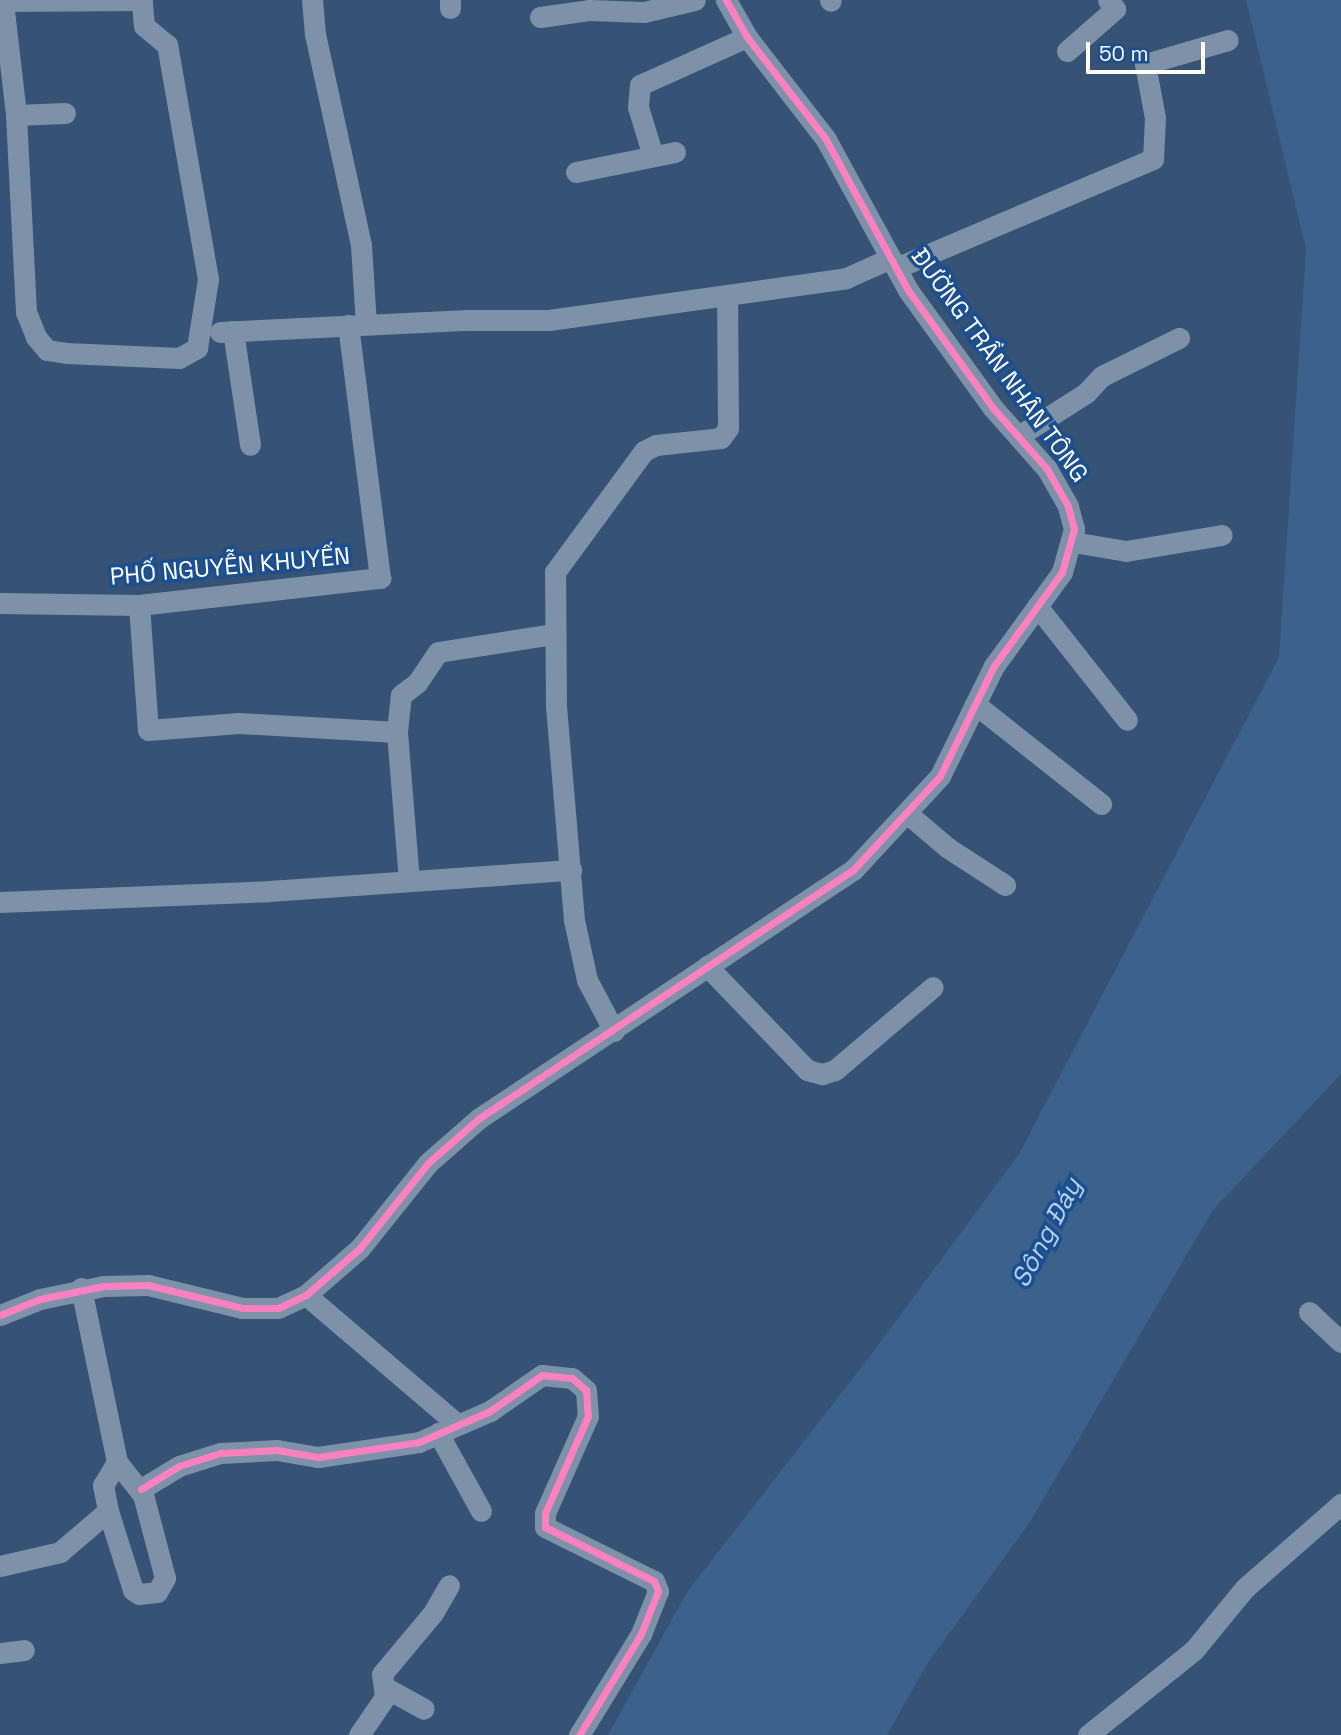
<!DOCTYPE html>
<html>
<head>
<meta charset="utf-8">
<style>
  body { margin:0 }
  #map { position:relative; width:1341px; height:1735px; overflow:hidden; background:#365274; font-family:"Space Grotesk",sans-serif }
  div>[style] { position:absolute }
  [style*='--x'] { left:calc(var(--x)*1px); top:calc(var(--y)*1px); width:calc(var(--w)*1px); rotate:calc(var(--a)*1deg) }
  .water>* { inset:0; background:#3b618d }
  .minor>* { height:21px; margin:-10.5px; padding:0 10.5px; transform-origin:10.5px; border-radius:10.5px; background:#7d92a8 }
  .cycleway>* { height:7px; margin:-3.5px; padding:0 3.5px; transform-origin:3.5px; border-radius:3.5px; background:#ff80c0 }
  span { translate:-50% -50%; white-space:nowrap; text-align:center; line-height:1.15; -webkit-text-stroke:7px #1b4f8f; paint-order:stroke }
  .street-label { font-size:24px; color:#fff }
  .water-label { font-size:26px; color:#b5d3f5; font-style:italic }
  .scale { position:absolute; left:1086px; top:42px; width:119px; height:32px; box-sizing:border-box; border:4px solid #fff; border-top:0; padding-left:9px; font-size:21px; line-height:24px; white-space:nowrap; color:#fff; -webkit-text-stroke:5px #1b4f8f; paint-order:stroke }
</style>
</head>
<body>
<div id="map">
  <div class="water">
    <div style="clip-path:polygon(1246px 0,1341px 0,1341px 1074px,1213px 1210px,1030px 1522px,927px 1664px,887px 1735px,608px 1735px,687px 1592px,870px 1356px,1019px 1154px,1279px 657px,1306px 249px)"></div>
  </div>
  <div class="minor">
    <div style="--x:312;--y:0;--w:34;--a:85"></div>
    <div style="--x:315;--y:34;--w:216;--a:77.7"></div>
    <div style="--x:361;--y:245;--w:79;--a:86.4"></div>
    <div style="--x:450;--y:0;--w:8;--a:90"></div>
    <div style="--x:830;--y:0;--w:1;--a:45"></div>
    <div style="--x:0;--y:1;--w:142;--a:-0.4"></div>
    <div style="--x:3;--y:2;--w:114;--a:83.4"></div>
    <div style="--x:16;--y:115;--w:197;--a:87.1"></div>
    <div style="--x:26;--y:312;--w:27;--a:68"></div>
    <div style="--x:36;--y:337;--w:17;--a:50"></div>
    <div style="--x:47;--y:350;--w:19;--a:9"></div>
    <div style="--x:66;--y:353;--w:113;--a:2.5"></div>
    <div style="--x:179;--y:358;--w:21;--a:-29"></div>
    <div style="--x:197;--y:348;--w:70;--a:-80.9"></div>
    <div style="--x:208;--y:279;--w:238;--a:-99.9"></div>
    <div style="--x:167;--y:45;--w:30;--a:-140"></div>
    <div style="--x:144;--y:26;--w:23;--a:-95"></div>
    <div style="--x:540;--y:17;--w:49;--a:-8.1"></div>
    <div style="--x:589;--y:10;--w:55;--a:2.1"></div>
    <div style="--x:644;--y:12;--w:52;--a:-13.2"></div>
    <div style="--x:1067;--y:51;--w:64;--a:-41.2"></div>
    <div style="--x:1115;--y:9;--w:11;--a:-128"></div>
    <div style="--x:16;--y:115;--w:49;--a:-2.3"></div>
    <div style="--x:653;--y:156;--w:51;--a:-107"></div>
    <div style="--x:638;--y:107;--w:22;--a:-85"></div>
    <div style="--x:640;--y:85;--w:117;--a:-24.2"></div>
    <div style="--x:576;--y:172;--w:101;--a:-11.4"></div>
    <div style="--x:896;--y:268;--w:279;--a:-23"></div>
    <div style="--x:1153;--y:159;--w:41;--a:-87.2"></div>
    <div style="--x:1155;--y:118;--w:55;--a:-100.5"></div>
    <div style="--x:1145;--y:64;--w:86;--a:-16.1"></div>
    <div style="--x:233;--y:331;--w:115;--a:81.5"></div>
    <div style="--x:220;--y:332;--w:248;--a:-2.8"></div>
    <div style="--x:468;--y:320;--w:81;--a:0"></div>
    <div style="--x:549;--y:320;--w:300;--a:-8"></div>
    <div style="--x:846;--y:278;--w:49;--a:-24"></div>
    <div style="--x:1020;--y:435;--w:78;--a:-32.5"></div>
    <div style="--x:1086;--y:393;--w:23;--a:-47"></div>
    <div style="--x:1102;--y:376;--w:86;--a:-26.3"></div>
    <div style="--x:1073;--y:542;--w:54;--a:9.6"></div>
    <div style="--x:1126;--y:551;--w:97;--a:-9.5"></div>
    <div style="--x:0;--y:603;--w:139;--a:0.8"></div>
    <div style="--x:139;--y:605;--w:243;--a:-6.4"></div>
    <div style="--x:380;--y:578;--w:255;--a:-97.2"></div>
    <div style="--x:139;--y:605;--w:125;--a:85.9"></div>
    <div style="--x:148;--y:730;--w:91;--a:-4.4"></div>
    <div style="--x:239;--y:723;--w:158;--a:3.3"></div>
    <div style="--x:397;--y:732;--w:149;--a:85.4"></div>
    <div style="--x:1037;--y:606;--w:145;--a:51.7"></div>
    <div style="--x:975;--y:704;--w:161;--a:38.4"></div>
    <div style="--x:397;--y:732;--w:37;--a:-84"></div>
    <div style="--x:401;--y:695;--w:20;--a:-37"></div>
    <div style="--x:417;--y:683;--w:37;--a:-56"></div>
    <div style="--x:438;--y:652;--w:116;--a:-8.9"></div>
    <div style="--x:909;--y:815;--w:51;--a:40.2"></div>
    <div style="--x:948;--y:848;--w:68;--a:33"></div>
    <div style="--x:0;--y:902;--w:269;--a:-2.3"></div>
    <div style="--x:269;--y:891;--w:303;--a:-4"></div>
    <div style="--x:707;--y:966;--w:144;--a:46.1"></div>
    <div style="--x:807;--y:1070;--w:16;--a:15"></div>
    <div style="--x:822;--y:1074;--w:14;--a:-17"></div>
    <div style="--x:835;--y:1070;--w:128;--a:-40.3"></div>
    <div style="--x:614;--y:1031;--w:58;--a:-117.9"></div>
    <div style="--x:587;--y:980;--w:61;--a:-102.2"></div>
    <div style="--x:574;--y:920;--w:215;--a:-94.8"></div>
    <div style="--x:556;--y:706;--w:134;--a:-90.4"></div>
    <div style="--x:555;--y:572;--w:150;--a:-53.7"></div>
    <div style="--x:644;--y:451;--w:13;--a:-27"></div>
    <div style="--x:656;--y:445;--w:65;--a:-6.1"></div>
    <div style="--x:721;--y:438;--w:12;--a:-55"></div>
    <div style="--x:728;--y:428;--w:130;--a:-90.4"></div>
    <div style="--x:81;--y:1288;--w:178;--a:78.3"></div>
    <div style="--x:117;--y:1462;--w:27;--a:121"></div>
    <div style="--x:103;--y:1485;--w:26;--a:79"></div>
    <div style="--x:108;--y:1511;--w:83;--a:72.4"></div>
    <div style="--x:133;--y:1590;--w:7;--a:34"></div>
    <div style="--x:139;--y:1594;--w:18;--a:-6"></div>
    <div style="--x:157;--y:1592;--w:16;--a:-60"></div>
    <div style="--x:165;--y:1578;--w:86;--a:-104.8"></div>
    <div style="--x:143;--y:1495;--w:42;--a:-128.2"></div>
    <div style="--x:306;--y:1295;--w:199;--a:40.5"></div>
    <div style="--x:1309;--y:1312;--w:44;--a:43.2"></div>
    <div style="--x:0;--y:1315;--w:43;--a:-21.8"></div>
    <div style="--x:40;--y:1299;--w:65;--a:-11.5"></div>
    <div style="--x:104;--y:1286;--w:44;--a:-1.3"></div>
    <div style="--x:148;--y:1285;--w:97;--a:13.7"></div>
    <div style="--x:242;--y:1308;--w:36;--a:0"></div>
    <div style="--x:278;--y:1308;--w:31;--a:-25"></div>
    <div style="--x:306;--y:1295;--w:72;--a:-41"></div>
    <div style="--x:360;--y:1248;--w:109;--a:-51.3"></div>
    <div style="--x:428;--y:1163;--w:67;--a:-41.3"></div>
    <div style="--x:478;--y:1119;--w:450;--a:-33.6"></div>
    <div style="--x:853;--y:870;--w:128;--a:-47.2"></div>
    <div style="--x:940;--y:776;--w:123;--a:-63.9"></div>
    <div style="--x:994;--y:666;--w:116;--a:-54.1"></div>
    <div style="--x:1062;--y:572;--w:45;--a:-74.4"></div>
    <div style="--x:1074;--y:529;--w:24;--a:-105"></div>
    <div style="--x:1068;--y:506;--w:43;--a:-119.6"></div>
    <div style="--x:1047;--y:469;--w:81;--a:-131.5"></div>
    <div style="--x:993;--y:408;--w:145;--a:-125.8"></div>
    <div style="--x:908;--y:290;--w:173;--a:-118.6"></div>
    <div style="--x:825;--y:138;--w:128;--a:-127.7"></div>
    <div style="--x:747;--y:37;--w:43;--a:-119.6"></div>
    <div style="--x:438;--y:1433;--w:89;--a:61.1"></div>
    <div style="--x:141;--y:1489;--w:44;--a:-31.2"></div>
    <div style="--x:179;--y:1466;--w:43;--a:-17.6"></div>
    <div style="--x:220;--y:1453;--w:57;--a:-3"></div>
    <div style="--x:277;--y:1450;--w:42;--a:9.7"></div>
    <div style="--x:318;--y:1457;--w:102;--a:-8.4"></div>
    <div style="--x:419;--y:1442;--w:77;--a:-23.6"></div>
    <div style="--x:490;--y:1411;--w:63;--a:-34.7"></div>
    <div style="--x:542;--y:1375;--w:30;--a:6"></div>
    <div style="--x:572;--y:1378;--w:18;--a:41"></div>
    <div style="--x:586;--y:1390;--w:26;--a:86"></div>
    <div style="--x:588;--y:1416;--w:106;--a:113.9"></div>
    <div style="--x:545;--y:1513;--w:14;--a:90"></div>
    <div style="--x:545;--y:1527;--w:122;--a:26.4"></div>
    <div style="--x:654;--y:1581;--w:11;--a:68"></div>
    <div style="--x:658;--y:1591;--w:46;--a:111.6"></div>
    <div style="--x:641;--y:1634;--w:119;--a:121.5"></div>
    <div style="--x:0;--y:1566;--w:62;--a:-13.1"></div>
    <div style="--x:60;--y:1552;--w:63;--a:-40.5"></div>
    <div style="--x:0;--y:1653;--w:24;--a:-7"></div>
    <div style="--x:386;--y:1688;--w:43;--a:28.9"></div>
    <div style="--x:359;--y:1735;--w:46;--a:-55.6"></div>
    <div style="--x:385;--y:1697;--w:23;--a:-97"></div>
    <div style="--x:382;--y:1674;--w:80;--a:-50.1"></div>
    <div style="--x:433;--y:1613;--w:32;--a:-60"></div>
    <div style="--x:1088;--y:1735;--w:136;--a:-38.7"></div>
    <div style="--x:1194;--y:1650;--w:80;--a:-50.6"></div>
    <div style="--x:1245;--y:1588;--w:128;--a:-41.2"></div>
  </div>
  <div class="cycleway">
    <div style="--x:0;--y:1315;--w:43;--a:-21.8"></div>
    <div style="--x:40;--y:1299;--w:65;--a:-11.5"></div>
    <div style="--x:104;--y:1286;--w:44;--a:-1.3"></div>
    <div style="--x:148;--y:1285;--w:97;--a:13.7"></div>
    <div style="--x:242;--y:1308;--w:36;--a:0"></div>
    <div style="--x:278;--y:1308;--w:31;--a:-25"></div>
    <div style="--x:306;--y:1295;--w:72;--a:-41"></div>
    <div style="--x:360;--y:1248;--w:109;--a:-51.3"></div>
    <div style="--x:428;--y:1163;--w:67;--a:-41.3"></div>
    <div style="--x:478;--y:1119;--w:450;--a:-33.6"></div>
    <div style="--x:853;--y:870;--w:128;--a:-47.2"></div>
    <div style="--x:940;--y:776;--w:123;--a:-63.9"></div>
    <div style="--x:994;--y:666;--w:116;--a:-54.1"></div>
    <div style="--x:1062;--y:572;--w:45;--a:-74.4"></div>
    <div style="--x:1074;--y:529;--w:24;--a:-105"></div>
    <div style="--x:1068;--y:506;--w:43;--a:-119.6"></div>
    <div style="--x:1047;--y:469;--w:81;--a:-131.5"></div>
    <div style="--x:993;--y:408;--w:145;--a:-125.8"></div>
    <div style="--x:908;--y:290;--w:173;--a:-118.6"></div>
    <div style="--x:825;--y:138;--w:128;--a:-127.7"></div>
    <div style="--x:747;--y:37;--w:43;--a:-119.6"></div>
    <div style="--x:141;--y:1489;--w:44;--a:-31.2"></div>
    <div style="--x:179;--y:1466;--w:43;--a:-17.6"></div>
    <div style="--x:220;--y:1453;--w:57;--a:-3"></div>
    <div style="--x:277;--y:1450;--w:42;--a:9.7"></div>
    <div style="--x:318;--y:1457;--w:102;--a:-8.4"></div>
    <div style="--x:419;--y:1442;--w:77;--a:-23.6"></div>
    <div style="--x:490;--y:1411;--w:63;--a:-34.7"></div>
    <div style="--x:542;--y:1375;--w:30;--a:6"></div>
    <div style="--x:572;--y:1378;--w:18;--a:41"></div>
    <div style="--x:586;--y:1390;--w:26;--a:86"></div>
    <div style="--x:588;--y:1416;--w:106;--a:113.9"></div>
    <div style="--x:545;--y:1513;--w:14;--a:90"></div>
    <div style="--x:545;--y:1527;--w:122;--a:26.4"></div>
    <div style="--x:654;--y:1581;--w:11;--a:68"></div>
    <div style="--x:658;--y:1591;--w:46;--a:111.6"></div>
    <div style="--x:641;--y:1634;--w:119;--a:121.5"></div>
  </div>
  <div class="street-label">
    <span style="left:1000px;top:365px;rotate:54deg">ĐƯỜNG TRẦN NHÂN TÔNG</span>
    <span style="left:230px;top:566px;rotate:-5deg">PHỐ NGUYỄN KHUYẾN</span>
  </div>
  <div class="water-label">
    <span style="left:1047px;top:1233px;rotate:-62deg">Sông Đáy</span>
  </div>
  <div class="scale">50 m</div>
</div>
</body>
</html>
